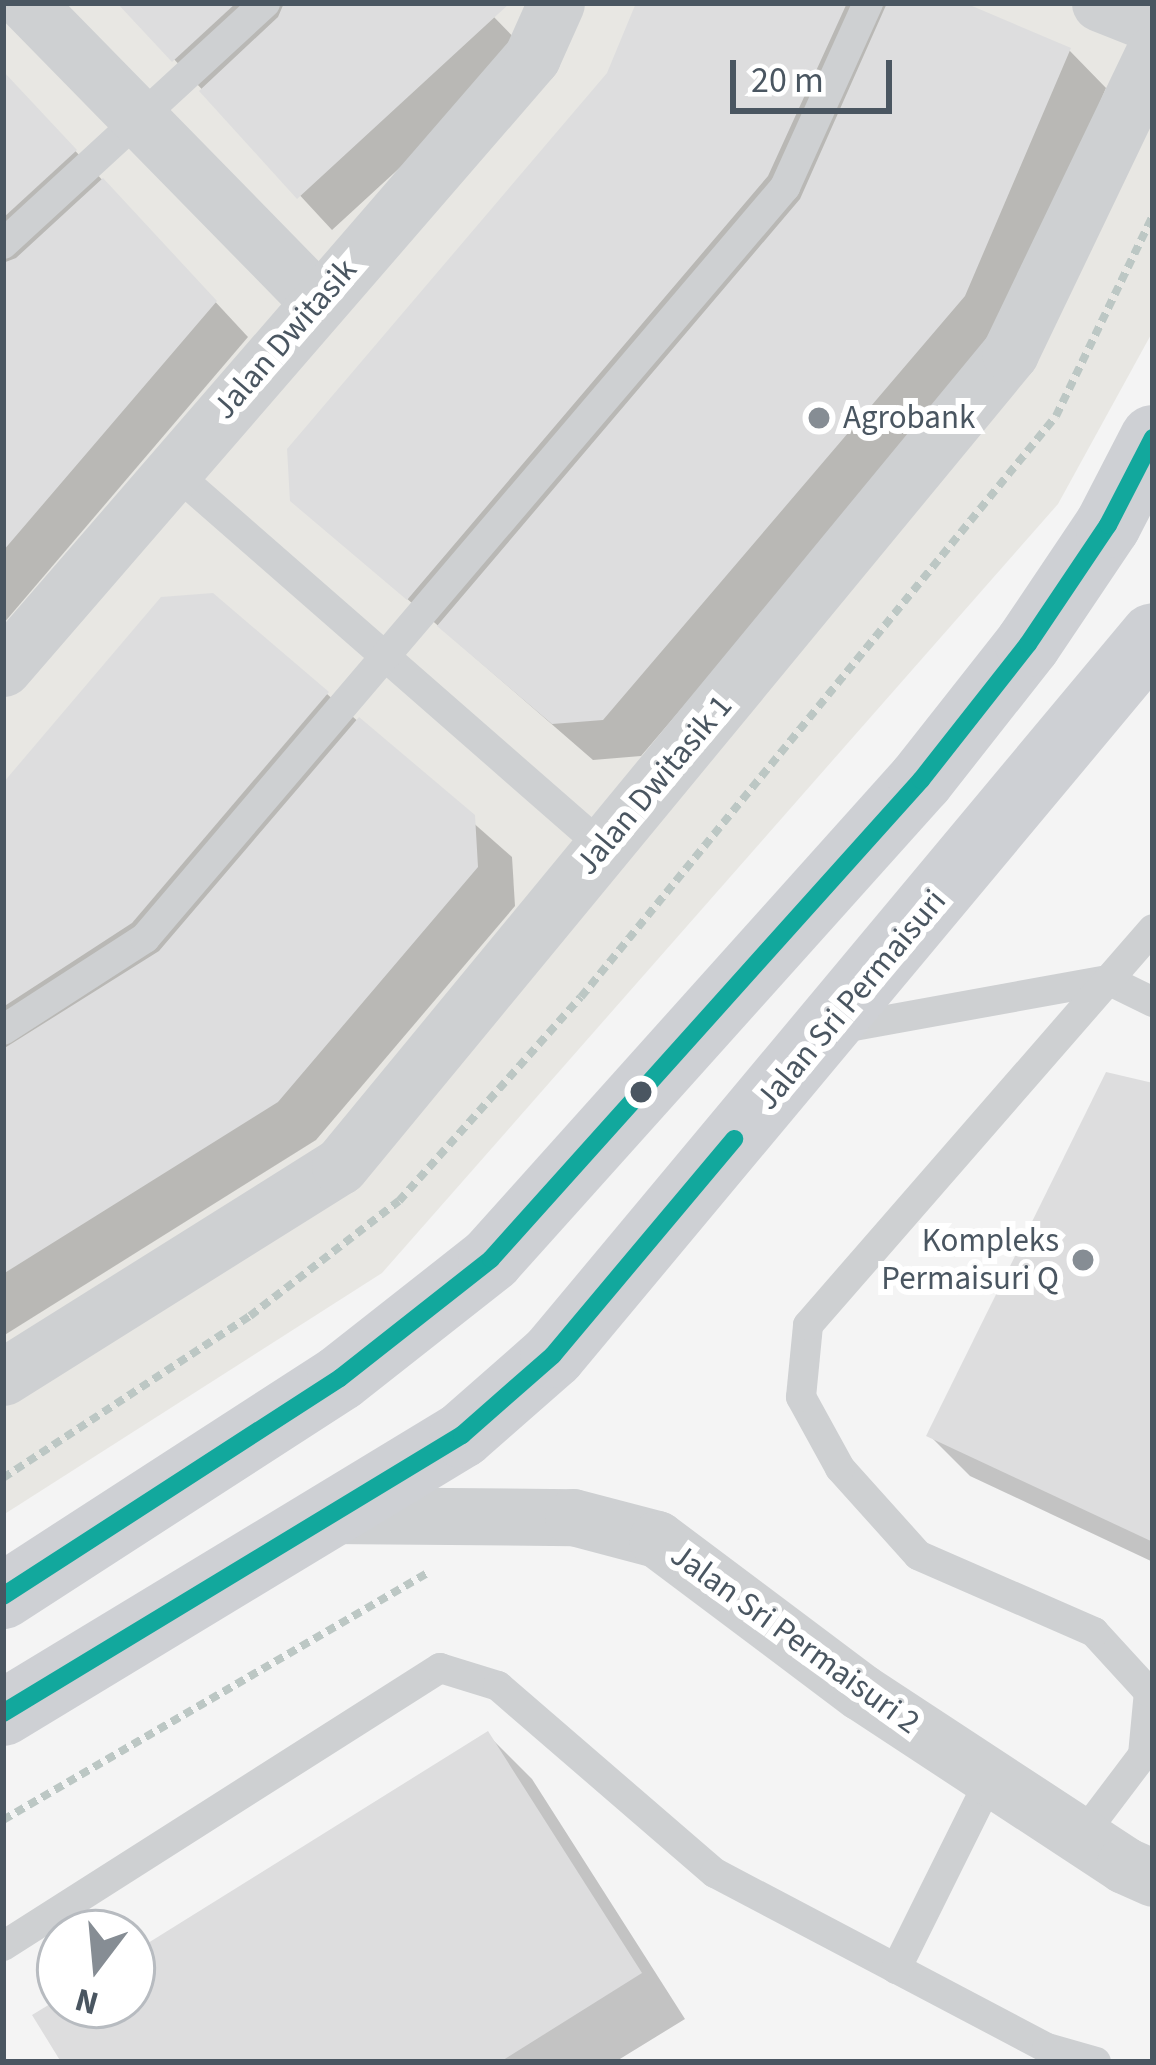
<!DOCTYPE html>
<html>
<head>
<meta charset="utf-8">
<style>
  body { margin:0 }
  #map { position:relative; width:1156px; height:2065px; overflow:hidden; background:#f4f4f4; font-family:"Source Sans 3",sans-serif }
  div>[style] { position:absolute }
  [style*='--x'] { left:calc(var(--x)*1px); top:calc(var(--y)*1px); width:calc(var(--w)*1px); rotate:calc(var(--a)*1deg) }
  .commercial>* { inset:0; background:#e8e7e3 }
  .shadow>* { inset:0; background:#0003 }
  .building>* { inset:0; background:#ddddde }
  .path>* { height:8px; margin-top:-4px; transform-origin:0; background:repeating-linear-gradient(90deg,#bcc7c4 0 9px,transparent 0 15px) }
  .service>* { height:30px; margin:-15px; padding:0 15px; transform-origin:15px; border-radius:15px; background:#ced0d2 }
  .minor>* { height:57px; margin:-28.5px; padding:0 28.5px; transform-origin:28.5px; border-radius:28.5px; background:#ced0d2 }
  .secondary>* { height:66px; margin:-33px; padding:0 33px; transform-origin:33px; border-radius:33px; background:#ced0d4 }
  .bus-1>* { height:18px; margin:-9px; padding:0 9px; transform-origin:9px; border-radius:9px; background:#12a89d }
  .dots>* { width:33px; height:33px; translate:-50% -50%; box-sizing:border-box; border:6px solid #fff; border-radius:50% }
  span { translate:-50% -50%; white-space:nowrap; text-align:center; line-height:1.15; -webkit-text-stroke:12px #fff; paint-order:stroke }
  .street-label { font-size:33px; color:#4a5661 }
  .poi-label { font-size:33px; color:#4a5661 }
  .left { translate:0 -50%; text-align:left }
  .right { translate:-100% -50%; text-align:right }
  .frame { position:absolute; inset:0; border:6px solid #4a5661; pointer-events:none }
  .north { position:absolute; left:36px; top:1909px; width:120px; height:120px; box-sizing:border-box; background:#fff; border:3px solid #b7bbc0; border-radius:50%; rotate:196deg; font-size:33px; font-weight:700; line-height:48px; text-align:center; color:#4a5661 }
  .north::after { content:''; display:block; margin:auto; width:42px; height:54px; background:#868d94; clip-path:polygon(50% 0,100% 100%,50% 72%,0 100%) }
  .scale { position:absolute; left:730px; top:60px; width:162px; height:54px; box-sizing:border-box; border:6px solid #4a5661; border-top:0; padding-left:15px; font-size:36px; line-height:42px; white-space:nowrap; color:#4a5661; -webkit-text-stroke:9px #fff; paint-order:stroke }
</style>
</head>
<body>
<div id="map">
  <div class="commercial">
    <div style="clip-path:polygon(3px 3px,1153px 3px,1153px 331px,1058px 504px,382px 1273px,3px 1515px)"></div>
  </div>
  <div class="shadow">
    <div style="clip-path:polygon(122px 3px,505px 3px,492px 15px,527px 51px,332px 230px)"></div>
    <div style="clip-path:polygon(640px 3px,958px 3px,1069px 50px,1106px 88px,1002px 334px,641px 756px,593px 760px,293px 500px,609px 75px)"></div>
    <div style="clip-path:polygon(3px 73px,248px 337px,3px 624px)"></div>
    <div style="clip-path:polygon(327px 694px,512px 857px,515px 906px,316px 1140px,3px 1336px,3px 786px)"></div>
    <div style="clip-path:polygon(1153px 1086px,1153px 1562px,970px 1476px,929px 1435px)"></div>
    <div style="clip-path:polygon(487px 1734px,532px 1779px,685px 2019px,615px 2062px,65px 2062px,36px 2016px,60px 2001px,132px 2005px,132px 1956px)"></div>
  </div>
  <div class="building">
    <div style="clip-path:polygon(117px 3px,236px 3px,172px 62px)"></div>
    <div style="clip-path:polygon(284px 3px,510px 3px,297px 199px,199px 91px,278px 17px)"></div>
    <div style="clip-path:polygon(636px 3px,847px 3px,768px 176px,407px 600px,290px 501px,287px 449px,607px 73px)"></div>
    <div style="clip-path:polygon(887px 3px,965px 3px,1071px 48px,965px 296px,603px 720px,552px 724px,437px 626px,800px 199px)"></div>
    <div style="clip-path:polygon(3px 71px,77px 150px,3px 218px)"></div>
    <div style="clip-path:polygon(103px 178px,217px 301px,3px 551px,3px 263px,16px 258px)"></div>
    <div style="clip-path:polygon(213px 593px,329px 692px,132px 923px,3px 1007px,3px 783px,161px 597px)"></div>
    <div style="clip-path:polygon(359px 717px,475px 815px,478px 867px,278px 1102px,3px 1274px,3px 1049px,159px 951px)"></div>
    <div style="clip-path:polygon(1106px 1072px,1153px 1083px,1153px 1542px,926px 1436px)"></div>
    <div style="clip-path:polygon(488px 1731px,642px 1973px,500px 2062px,61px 2062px,32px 2015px,60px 1998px,60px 2005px,132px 2005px,132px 1953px)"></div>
  </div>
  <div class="path">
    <div style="--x:3;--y:1478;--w:295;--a:-33.3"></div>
    <div style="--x:250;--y:1316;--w:188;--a:-37.7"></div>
    <div style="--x:399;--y:1201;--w:273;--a:-48.3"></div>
    <div style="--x:581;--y:997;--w:750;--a:-50.73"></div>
    <div style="--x:1056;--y:416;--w:223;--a:-64.2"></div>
    <div style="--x:3;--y:1820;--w:493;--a:-30.2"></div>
  </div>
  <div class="service">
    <div style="--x:3;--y:244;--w:356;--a:-42.6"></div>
    <div style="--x:173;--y:471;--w:571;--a:41.17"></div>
    <div style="--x:3;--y:1030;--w:169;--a:-32.9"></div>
    <div style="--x:145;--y:938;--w:987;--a:-49.56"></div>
    <div style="--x:785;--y:187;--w:202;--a:-65.7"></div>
    <div style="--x:832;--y:1030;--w:280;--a:-10.3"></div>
    <div style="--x:1108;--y:980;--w:50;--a:26.1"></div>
    <div style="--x:1081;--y:1837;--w:103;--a:-52.9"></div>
    <div style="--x:1143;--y:1755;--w:63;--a:-84.6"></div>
    <div style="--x:1149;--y:1692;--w:81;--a:-132.5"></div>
    <div style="--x:1094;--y:1632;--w:192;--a:-156.4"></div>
    <div style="--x:918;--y:1555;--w:117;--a:-131.9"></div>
    <div style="--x:840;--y:1468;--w:81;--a:-118.8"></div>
    <div style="--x:801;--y:1397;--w:72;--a:-84.4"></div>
    <div style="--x:808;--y:1325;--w:525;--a:-48.94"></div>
    <div style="--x:3;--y:1946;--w:518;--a:-32.46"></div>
    <div style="--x:440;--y:1668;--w:61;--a:17.2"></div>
    <div style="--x:498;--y:1686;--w:286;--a:40.8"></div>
    <div style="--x:715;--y:1873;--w:375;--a:27.8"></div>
    <div style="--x:1047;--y:2048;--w:51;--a:15.9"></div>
    <div style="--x:896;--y:1969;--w:213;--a:-63.6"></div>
  </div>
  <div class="minor">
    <div style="--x:26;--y:3;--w:416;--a:45.6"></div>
    <div style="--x:1100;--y:3;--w:57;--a:21.6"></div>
    <div style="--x:3;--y:668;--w:808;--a:-49.11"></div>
    <div style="--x:532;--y:57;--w:59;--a:-66"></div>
    <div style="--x:3;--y:1377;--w:398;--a:-32.1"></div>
    <div style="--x:340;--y:1166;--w:1054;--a:-50.51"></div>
    <div style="--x:1010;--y:353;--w:331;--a:-64.4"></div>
    <div style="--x:328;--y:1515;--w:245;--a:0.5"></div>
    <div style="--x:573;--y:1517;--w:87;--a:14.7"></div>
    <div style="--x:657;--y:1539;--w:255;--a:36.9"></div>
    <div style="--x:861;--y:1692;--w:315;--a:33.3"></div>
    <div style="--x:1124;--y:1865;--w:32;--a:24"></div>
  </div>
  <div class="secondary">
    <div style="--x:3;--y:1596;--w:401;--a:-32.9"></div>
    <div style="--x:340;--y:1378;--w:192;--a:-38.2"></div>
    <div style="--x:491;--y:1259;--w:644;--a:-48.09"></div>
    <div style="--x:921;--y:780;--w:173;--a:-51.8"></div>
    <div style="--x:1028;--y:644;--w:143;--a:-56.1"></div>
    <div style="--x:1108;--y:525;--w:98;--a:-62.7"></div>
    <div style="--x:3;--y:1713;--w:537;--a:-31.2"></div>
    <div style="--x:462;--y:1435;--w:121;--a:-41.3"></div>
    <div style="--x:553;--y:1355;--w:936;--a:-50.16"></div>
  </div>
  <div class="bus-1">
    <div style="--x:3;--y:1596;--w:401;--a:-32.9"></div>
    <div style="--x:340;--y:1378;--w:192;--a:-38.2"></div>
    <div style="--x:491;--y:1259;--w:644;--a:-48.09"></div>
    <div style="--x:921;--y:780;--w:173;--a:-51.8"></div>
    <div style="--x:1028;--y:644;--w:143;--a:-56.1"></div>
    <div style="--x:1108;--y:525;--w:98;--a:-62.7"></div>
    <div style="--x:3;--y:1713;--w:537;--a:-31.2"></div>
    <div style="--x:462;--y:1435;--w:121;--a:-41.3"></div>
    <div style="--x:553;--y:1355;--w:282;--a:-50"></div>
  </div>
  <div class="dots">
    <div style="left:819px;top:418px;background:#868d94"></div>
    <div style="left:641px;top:1092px;background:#4a5661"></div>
    <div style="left:1083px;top:1260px;background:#868d94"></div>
  </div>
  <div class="street-label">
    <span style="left:285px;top:339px;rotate:-49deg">Jalan Dwitasik</span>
    <span style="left:654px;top:785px;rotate:-50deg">Jalan Dwitasik 1</span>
    <span style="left:851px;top:1000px;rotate:-50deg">Jalan Sri Permaisuri</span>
    <span style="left:795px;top:1639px;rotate:36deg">Jalan Sri Permaisuri 2</span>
  </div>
  <div class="poi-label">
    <span class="left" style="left:843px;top:418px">Agrobank</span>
    <span class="right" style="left:1059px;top:1260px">Kompleks<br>Permaisuri Q</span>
  </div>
  <div class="frame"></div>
  <div class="north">N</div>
  <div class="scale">20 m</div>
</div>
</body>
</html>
